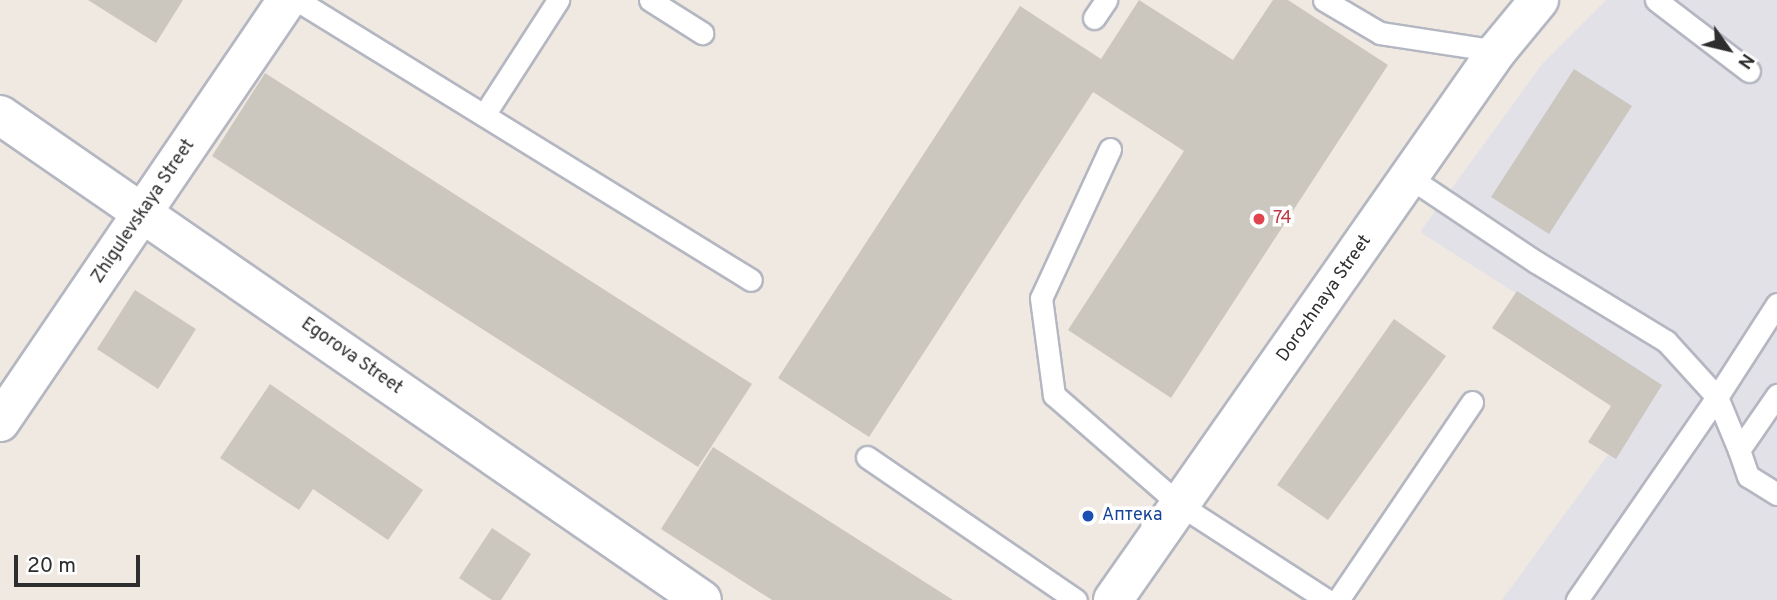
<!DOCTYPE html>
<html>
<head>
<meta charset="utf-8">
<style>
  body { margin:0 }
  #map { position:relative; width:1777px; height:600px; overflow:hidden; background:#efe9e1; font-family:Overpass,sans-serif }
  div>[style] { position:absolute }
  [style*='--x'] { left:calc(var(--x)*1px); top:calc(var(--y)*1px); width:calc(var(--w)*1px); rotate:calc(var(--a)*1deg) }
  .industrial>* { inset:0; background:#e3e1e8 }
  .building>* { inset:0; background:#cbc7bf }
  .roads { filter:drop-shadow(2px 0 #b4b7c1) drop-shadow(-2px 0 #b4b7c1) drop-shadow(0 2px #b4b7c1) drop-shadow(0 -2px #b4b7c1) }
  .lane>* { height:21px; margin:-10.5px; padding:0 10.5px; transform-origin:10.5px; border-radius:10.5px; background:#fff }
  .street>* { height:38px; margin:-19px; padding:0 19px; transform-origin:19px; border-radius:19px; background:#fff }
  .secondary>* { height:38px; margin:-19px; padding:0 19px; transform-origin:19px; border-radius:19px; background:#fff }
  .dots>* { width:19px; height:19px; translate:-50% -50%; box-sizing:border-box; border:4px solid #fff; border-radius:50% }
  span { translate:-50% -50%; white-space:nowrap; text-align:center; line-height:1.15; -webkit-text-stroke:7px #fff; paint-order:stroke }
  .street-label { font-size:18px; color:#2e2e2e }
  .health-label { font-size:18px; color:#be3a42 }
  .left { translate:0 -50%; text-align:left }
  .transit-label { font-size:18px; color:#164399 }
  .north { position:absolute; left:1693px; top:14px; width:70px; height:70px; -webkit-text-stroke:5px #fff; paint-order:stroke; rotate:124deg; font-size:19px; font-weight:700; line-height:28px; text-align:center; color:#2e2e2e }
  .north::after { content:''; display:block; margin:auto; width:24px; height:32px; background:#2e2e2e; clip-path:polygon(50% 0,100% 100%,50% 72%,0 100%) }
  .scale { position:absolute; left:14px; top:555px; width:126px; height:32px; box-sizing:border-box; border:4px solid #2e2e2e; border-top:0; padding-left:9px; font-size:21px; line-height:24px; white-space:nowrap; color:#2e2e2e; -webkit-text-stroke:5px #fff; paint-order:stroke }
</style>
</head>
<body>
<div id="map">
  <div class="industrial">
    <div style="clip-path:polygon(1606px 0,1777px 0,1777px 600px,1502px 600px,1659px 385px,1420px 232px,1543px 63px)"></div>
  </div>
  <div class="building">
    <div style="clip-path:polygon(88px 0,183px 0,156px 43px)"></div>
    <div style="clip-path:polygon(1139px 0,1233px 60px,1273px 0,1288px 0,1388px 65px,1171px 398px,1068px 330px,1184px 151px,1093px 92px,869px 437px,778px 378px,1020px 6px,1101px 59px)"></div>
    <div style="clip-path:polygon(1574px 69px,1632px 106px,1549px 234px,1491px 197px)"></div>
    <div style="clip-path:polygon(265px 73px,752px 384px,698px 467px,212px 156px)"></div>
    <div style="clip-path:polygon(135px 290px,196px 329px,158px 389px,97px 349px)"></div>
    <div style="clip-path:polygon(1517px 291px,1662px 385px,1616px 459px,1588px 442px,1611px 406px,1492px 328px)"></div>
    <div style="clip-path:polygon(1394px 319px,1446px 356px,1328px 520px,1277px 485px)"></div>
    <div style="clip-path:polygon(270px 384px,423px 490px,388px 540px,313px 489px,299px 510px,220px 458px)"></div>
    <div style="clip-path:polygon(713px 447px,953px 600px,772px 600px,661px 529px)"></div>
    <div style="clip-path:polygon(492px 528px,531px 554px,501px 600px,492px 600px,459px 578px)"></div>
  </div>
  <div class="roads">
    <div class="lane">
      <div style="--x:297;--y:0;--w:533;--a:31.66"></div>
      <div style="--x:650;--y:0;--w:62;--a:32.4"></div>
      <div style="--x:1324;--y:0;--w:65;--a:30.5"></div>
      <div style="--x:1380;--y:33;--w:118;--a:8.7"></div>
      <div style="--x:1656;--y:0;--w:117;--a:37.4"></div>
      <div style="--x:1094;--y:18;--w:22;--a:-56"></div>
      <div style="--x:484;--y:115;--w:137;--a:-57.2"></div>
      <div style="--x:1110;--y:149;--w:164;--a:114.8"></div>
      <div style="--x:1041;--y:298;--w:98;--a:82.4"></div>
      <div style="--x:1054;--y:395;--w:167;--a:41.1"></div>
      <div style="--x:1180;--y:505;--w:175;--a:32.9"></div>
      <div style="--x:1409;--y:177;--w:153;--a:33.8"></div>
      <div style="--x:1536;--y:262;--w:152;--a:31.3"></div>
      <div style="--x:1666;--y:341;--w:76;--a:47.7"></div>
      <div style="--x:1717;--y:397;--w:247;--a:124.6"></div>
      <div style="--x:1777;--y:304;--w:111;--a:122.8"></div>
      <div style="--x:1717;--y:397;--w:57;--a:67.5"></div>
      <div style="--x:1739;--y:450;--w:67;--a:-55.4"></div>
      <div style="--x:1739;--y:450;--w:28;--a:71"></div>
      <div style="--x:1748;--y:476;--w:34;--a:32"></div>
      <div style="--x:867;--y:457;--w:253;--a:34.4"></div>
      <div style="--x:1338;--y:600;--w:239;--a:-55.9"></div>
    </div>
    <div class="street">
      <div style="--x:0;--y:115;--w:853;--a:34.64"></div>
      <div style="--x:0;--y:422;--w:510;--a:-55.78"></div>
    </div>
    <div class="secondary">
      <div style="--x:1113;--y:600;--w:670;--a:-55.03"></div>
      <div style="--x:1497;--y:51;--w:66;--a:-50.5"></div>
    </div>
  </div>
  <div class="dots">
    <div style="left:1259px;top:219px;background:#e0444e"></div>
    <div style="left:1088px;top:516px;background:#1a4fb4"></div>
  </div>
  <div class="street-label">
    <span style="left:144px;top:212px;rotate:-56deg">Zhigulevskaya Street</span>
    <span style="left:1325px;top:299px;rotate:-55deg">Dorozhnaya Street</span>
    <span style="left:351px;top:357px;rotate:35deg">Egorova Street</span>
  </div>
  <div class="health-label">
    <span class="left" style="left:1273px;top:219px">74</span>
  </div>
  <div class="transit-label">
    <span class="left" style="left:1102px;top:516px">Аптека</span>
  </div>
  <div class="north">N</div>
  <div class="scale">20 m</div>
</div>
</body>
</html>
